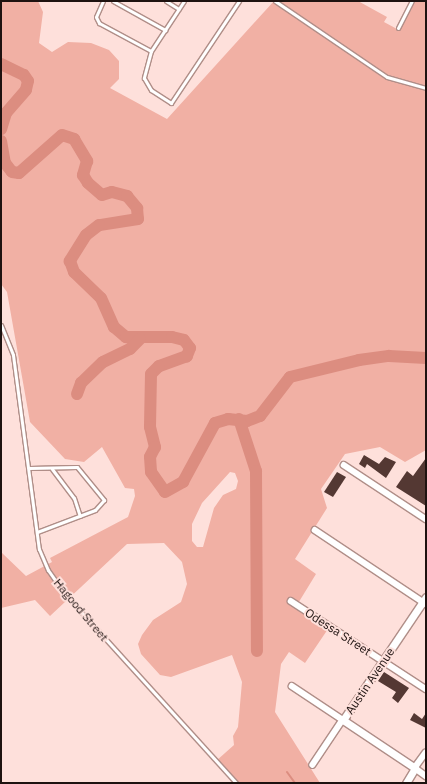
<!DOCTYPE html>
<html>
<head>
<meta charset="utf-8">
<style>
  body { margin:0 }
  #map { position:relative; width:427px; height:784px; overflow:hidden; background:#fee0db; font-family:"IBM Plex Sans",sans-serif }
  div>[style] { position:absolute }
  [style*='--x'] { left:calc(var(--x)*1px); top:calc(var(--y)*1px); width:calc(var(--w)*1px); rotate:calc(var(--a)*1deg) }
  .green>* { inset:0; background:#f1b0a4 }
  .stream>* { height:2px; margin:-1px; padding:0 1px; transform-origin:1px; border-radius:1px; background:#dc8d80 }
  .river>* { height:12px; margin:-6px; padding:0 6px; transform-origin:6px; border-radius:6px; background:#dc8d80 }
  .building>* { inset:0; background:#543833 }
  .roads { filter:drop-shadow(1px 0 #b08e88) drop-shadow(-1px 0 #b08e88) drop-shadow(0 1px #b08e88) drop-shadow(0 -1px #b08e88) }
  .service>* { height:3px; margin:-1.5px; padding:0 1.5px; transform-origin:1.5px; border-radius:1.5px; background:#fff }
  .minor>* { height:5.5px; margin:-2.75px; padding:0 2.75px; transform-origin:2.75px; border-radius:2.75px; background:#fff }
  .tertiary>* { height:7px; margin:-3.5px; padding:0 3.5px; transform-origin:3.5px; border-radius:3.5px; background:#fff }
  span { translate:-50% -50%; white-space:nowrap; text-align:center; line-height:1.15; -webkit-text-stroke:4px #fee0db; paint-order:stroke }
  .street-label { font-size:12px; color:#1e1210 }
  .frame { position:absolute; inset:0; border:2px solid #1e1210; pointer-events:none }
</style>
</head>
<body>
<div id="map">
  <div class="green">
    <div style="clip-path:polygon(evenodd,1px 1px,38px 1px,43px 12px,39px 43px,52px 52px,68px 42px,91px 43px,109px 50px,119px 61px,119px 79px,110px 88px,167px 119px,274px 1px,358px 1px,387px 17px,384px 22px,397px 29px,412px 1px,426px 1px,426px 450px,405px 462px,380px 447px,345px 454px,321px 489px,327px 508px,295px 559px,316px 574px,297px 605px,330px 626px,305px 663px,289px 652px,281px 664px,275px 712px,320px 783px,236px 783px,216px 761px,234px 745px,233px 736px,238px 727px,242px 682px,232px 655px,171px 677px,160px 675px,141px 654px,138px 644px,142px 635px,153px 620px,181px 602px,187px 584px,182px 562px,164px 543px,127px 544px,50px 616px,35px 600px,1px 608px,1px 552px,26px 576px,52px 562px,50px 558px,128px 517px,135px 496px,134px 489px,125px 488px,102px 447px,84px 462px,65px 459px,30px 422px,7px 292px,1px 284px,1px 1px,230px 472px,235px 473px,238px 481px,236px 489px,223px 495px,214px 508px,203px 547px,197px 547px,192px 541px,192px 524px,202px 503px,230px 472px)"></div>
  </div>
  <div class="stream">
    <div style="--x:384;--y:360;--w:42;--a:-8.1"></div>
    <div style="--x:287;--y:772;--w:14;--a:54"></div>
  </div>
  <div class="river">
    <div style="--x:1;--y:64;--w:25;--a:26"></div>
    <div style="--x:24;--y:75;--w:7;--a:56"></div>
    <div style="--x:28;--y:81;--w:9;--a:103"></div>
    <div style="--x:26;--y:90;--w:30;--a:131"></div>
    <div style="--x:6;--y:113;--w:17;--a:107"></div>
    <div style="--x:1;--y:141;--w:22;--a:80"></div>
    <div style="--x:5;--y:163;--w:11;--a:52"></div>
    <div style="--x:12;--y:172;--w:7;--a:8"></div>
    <div style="--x:19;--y:173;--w:57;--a:-41.5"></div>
    <div style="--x:62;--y:135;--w:13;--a:18"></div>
    <div style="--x:74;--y:139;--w:26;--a:59"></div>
    <div style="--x:87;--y:161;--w:15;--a:106"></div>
    <div style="--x:83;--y:175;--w:9;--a:58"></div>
    <div style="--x:88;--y:183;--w:18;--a:41"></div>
    <div style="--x:102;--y:195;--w:10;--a:-17"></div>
    <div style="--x:112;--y:192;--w:16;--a:15"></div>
    <div style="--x:127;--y:196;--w:16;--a:50"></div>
    <div style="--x:137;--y:208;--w:11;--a:85"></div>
    <div style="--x:138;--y:219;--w:39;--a:171"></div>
    <div style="--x:99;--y:225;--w:16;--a:142"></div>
    <div style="--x:86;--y:235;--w:31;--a:122"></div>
    <div style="--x:70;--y:261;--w:12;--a:70"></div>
    <div style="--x:74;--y:272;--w:37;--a:44"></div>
    <div style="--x:101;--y:298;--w:32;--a:66"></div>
    <div style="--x:114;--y:327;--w:16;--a:40"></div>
    <div style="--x:126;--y:337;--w:46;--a:0"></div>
    <div style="--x:172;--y:337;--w:12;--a:14"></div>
    <div style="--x:184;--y:340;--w:10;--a:53"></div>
    <div style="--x:190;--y:348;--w:9;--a:111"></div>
    <div style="--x:187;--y:356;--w:30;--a:160"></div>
    <div style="--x:159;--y:366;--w:11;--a:135"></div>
    <div style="--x:151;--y:374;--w:53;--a:91.1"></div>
    <div style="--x:150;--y:427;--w:21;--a:76"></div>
    <div style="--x:155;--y:447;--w:11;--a:117"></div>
    <div style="--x:150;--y:457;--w:15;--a:86"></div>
    <div style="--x:151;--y:472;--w:24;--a:55"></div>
    <div style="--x:165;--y:492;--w:21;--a:-29"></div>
    <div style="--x:183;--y:482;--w:67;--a:-61.5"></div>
    <div style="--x:215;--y:423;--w:14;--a:-17"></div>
    <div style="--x:228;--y:419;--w:19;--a:6"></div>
    <div style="--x:247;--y:421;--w:14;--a:-21"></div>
    <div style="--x:260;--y:416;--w:49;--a:-52.4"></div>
    <div style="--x:290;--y:377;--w:71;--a:-13.8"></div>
    <div style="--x:359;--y:360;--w:30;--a:-8"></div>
    <div style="--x:389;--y:356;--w:37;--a:3"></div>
    <div style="--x:77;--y:394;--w:12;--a:-70"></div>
    <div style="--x:81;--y:383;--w:30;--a:-44"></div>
    <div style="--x:103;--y:362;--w:30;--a:-26"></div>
    <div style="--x:130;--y:349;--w:14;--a:-45"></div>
    <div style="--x:239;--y:419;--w:55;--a:71.9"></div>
    <div style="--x:256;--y:471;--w:180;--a:89.7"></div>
  </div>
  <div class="building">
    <div style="clip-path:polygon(364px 455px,379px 464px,385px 457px,396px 462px,386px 478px,367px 464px,365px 468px,359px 464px)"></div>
    <div style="clip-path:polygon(426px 458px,426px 506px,396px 487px,407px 471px,413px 476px)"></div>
    <div style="clip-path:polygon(337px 472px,346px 477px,333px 497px,324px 492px)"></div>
    <div style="clip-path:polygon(384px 672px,409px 688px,398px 703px,392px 698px,396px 692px,378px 681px)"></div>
    <div style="clip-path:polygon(414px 713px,422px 719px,426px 713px,426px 728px,410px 720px)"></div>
  </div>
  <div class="roads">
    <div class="service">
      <div style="--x:103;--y:1;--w:17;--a:114"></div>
      <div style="--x:96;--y:17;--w:7;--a:63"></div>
      <div style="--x:99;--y:23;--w:59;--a:28.3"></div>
      <div style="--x:113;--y:1;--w:60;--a:29.1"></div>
      <div style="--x:166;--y:1;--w:15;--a:32"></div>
      <div style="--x:184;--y:1;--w:60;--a:123.4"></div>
      <div style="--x:151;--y:51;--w:28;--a:105"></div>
      <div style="--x:144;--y:78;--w:14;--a:60"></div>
      <div style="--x:151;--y:90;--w:24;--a:33"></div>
      <div style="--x:171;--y:103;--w:123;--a:-56.3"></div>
      <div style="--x:275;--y:1;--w:135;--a:34.2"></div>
      <div style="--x:387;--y:77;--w:41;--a:15.8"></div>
      <div style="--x:398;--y:28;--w:30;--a:-63"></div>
      <div style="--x:1;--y:325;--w:32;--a:68"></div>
      <div style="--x:13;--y:355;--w:196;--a:82.4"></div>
      <div style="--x:39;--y:549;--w:23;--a:67"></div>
      <div style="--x:48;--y:570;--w:28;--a:55"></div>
      <div style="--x:64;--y:593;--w:256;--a:47.8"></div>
      <div style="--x:29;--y:468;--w:48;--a:-1.2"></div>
      <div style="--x:77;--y:467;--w:43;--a:50.7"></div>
      <div style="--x:104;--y:500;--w:13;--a:132"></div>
      <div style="--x:95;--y:510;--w:62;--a:159.2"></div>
      <div style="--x:52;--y:469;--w:36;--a:53"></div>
      <div style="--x:74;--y:498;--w:19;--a:72"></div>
    </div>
    <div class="minor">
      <div style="--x:344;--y:465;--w:98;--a:33.4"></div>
      <div style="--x:315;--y:530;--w:133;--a:33.7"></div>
      <div style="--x:291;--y:601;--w:161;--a:33.1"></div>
      <div style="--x:292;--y:686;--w:61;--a:33.7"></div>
      <div style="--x:343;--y:720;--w:54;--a:123.7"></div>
      <div style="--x:426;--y:753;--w:19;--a:126"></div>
      <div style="--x:415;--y:768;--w:14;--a:36"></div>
    </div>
    <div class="tertiary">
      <div style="--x:406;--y:783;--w:17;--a:-59"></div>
      <div style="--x:415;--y:768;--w:87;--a:-146.3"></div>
      <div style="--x:343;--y:720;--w:148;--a:-56"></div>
    </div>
  </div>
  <div class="street-label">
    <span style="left:81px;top:610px;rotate:50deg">Hagood Street</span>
    <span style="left:338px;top:632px;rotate:33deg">Odessa Street</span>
    <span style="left:370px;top:681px;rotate:-56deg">Austin Avenue</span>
  </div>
  <div class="frame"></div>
</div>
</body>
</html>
